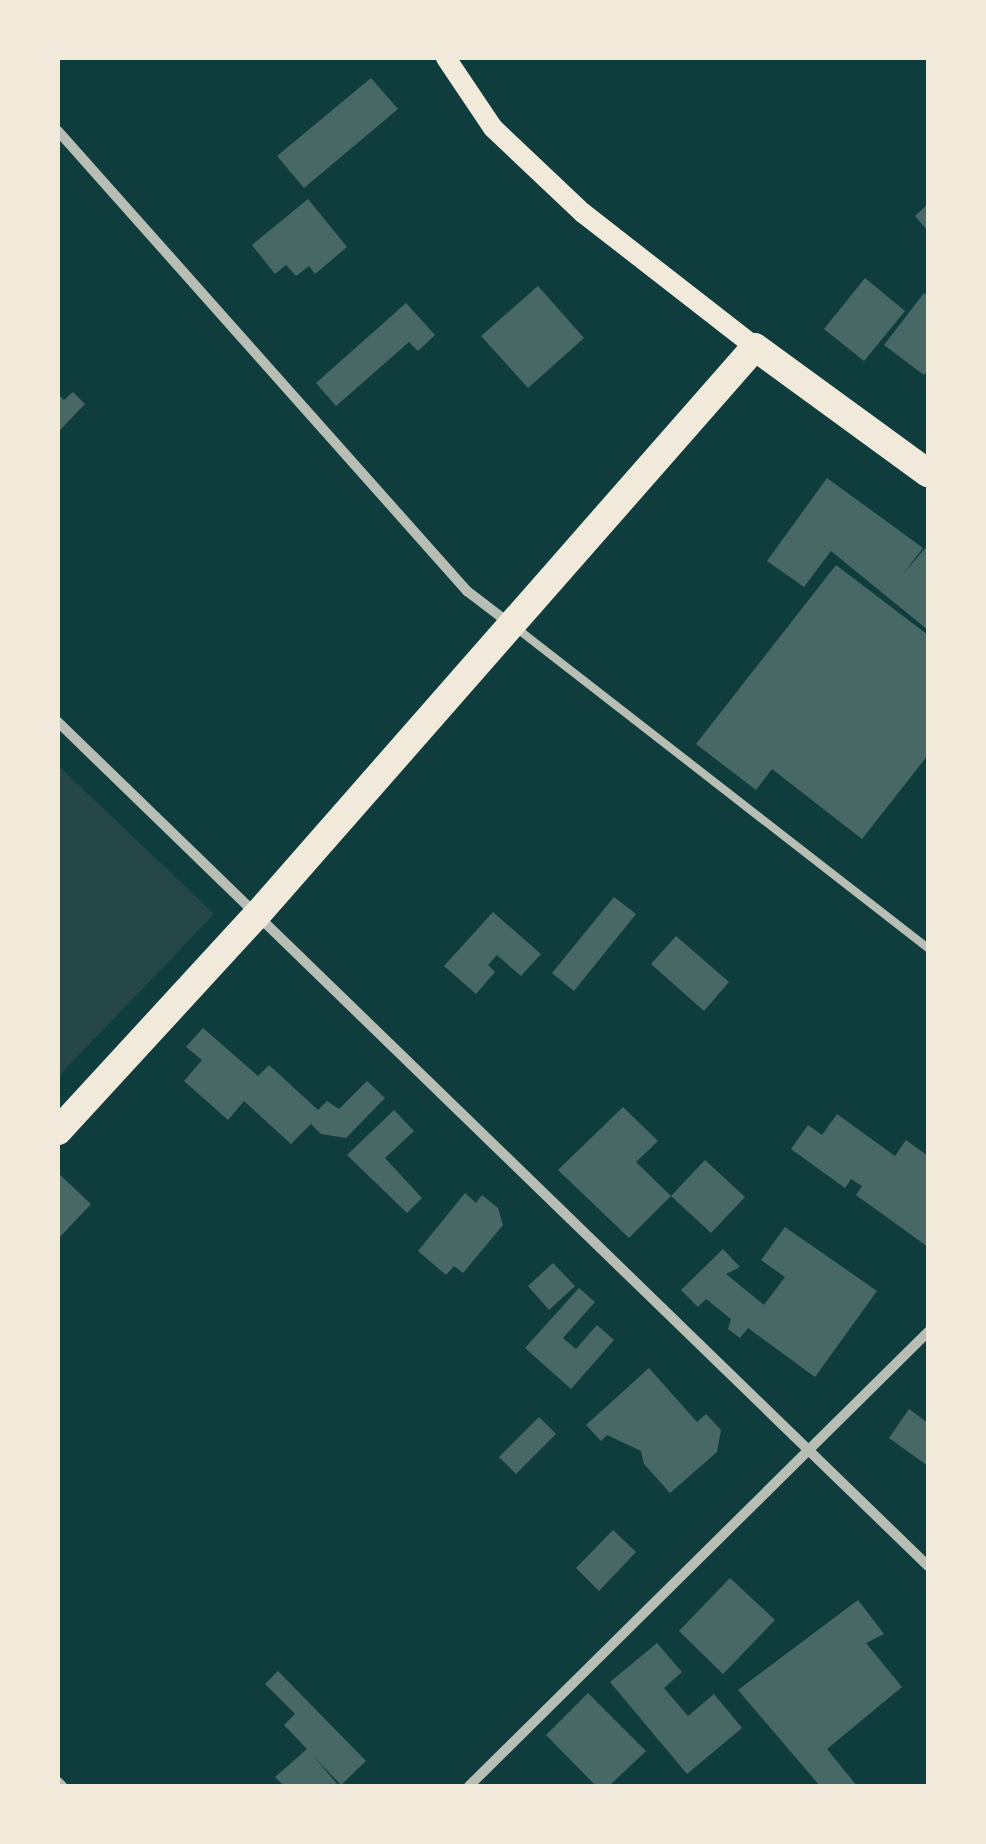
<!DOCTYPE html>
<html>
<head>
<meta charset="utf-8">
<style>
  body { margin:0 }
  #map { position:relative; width:986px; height:1844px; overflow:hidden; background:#0f3d3e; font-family:"Fira Sans",sans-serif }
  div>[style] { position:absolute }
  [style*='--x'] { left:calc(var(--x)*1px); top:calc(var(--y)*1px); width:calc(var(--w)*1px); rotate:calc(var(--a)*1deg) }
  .green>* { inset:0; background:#244646 }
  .building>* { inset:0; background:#486865 }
  .service>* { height:8px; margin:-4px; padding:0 4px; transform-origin:4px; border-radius:4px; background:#b8beb3 }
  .minor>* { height:10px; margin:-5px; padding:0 5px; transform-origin:5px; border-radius:5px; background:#b8beb3 }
  .secondary>* { height:20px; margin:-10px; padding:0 10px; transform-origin:10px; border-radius:10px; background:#f1e9da }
  .trunk>* { height:28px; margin:-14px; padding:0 14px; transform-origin:14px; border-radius:14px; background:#f1e9da }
  span { translate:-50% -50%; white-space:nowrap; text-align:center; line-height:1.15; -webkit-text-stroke:9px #f1e9da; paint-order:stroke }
  .frame { position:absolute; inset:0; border:60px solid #f1e9da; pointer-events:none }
</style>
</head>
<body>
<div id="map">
  <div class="green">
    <div style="clip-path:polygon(58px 765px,214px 914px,58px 1077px)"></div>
  </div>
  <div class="building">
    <div style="clip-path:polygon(371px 78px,398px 109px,304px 188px,277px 156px)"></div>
    <div style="clip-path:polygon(308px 199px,347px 247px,315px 274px,309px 266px,296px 276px,286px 265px,275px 274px,252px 245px)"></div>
    <div style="clip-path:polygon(928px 204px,928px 231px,915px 216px)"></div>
    <div style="clip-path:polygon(865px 278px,905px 311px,864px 361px,824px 329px)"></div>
    <div style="clip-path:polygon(538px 286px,584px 338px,528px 388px,481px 336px)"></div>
    <div style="clip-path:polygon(924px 293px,928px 297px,928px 370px,924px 375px,884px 345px)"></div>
    <div style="clip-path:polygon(406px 303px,435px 335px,418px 351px,409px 342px,336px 406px,316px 383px)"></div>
    <div style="clip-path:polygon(73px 392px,85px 404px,58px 432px,58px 394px,64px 400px)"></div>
    <div style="clip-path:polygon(827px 478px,923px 548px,902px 575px,928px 545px,928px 630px,831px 551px,804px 587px,767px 561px)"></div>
    <div style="clip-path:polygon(836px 565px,928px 635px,928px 755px,862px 839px,772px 769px,756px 790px,696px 744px)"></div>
    <div style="clip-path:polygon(614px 897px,636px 914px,574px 991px,552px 973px)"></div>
    <div style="clip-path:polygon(493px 912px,541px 954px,521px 976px,497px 955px,488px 965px,495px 972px,476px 994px,444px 966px)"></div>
    <div style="clip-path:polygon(676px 936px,729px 982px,704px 1011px,651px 964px)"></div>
    <div style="clip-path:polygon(203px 1028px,258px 1076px,269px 1065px,318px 1110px,327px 1101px,339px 1109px,367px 1081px,385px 1098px,346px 1138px,321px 1134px,311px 1124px,291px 1144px,244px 1101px,228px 1120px,184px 1081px,202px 1060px,186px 1047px)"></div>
    <div style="clip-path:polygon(623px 1107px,658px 1141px,636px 1162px,671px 1196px,629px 1238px,558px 1170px)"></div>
    <div style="clip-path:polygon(394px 1110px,414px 1131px,385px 1158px,422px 1198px,407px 1213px,347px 1155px)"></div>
    <div style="clip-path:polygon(837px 1114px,895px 1156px,906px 1140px,928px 1156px,928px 1247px,856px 1195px,862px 1186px,851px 1179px,845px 1188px,791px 1149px,808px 1125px,822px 1135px)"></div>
    <div style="clip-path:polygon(705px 1160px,745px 1197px,711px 1233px,671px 1196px)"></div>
    <div style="clip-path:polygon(58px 1173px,91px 1204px,58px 1239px)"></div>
    <div style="clip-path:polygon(465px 1193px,476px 1203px,482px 1195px,498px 1208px,503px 1225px,463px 1273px,454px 1266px,446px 1275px,418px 1251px)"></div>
    <div style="clip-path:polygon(785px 1227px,877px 1291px,815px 1377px,748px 1328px,740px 1338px,728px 1329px,731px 1319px,706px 1299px,698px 1307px,681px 1290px,723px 1249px,740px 1267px,726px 1274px,764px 1305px,785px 1277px,761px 1260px)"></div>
    <div style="clip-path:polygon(553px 1263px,575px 1286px,549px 1310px,528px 1286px)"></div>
    <div style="clip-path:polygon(579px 1288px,595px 1302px,563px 1338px,576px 1349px,597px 1325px,614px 1340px,571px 1389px,525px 1348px)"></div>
    <div style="clip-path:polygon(649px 1368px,697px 1422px,706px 1414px,721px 1430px,717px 1452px,670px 1493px,644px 1464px,641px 1451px,607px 1435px,601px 1441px,586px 1425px)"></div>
    <div style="clip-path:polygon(909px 1409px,928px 1423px,928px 1466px,889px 1438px)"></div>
    <div style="clip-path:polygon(539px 1417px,556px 1434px,516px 1474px,499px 1457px)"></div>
    <div style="clip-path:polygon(613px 1530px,636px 1552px,599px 1591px,576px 1568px)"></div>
    <div style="clip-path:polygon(730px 1578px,775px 1620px,723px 1674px,679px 1631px)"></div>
    <div style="clip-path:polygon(858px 1600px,884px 1634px,866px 1643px,902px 1687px,827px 1749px,857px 1786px,820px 1786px,738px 1690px)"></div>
    <div style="clip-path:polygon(657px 1643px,682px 1672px,664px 1688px,688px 1716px,714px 1694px,742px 1728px,687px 1774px,610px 1682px)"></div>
    <div style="clip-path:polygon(278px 1671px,366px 1761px,341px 1785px,313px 1756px,339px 1786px,284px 1786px,275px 1777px,307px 1749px,284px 1725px,295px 1714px,265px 1684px)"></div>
    <div style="clip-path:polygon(588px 1693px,646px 1751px,609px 1786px,596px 1786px,546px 1735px)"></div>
  </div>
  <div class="service">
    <div style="--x:515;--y:627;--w:523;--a:37.86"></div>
  </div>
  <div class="minor">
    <div style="--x:58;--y:131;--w:616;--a:48.36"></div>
    <div style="--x:467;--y:591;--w:53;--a:37.3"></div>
    <div style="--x:58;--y:722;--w:1212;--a:44.13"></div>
    <div style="--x:58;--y:1782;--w:6;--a:45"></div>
    <div style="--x:469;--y:1786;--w:646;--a:-44.69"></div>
  </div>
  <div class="secondary">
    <div style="--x:446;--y:58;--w:84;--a:56.1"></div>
    <div style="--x:493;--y:128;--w:124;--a:43.4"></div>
    <div style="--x:583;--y:213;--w:218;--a:37.9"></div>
  </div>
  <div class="trunk">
    <div style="--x:58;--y:1131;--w:291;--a:-47.4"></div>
    <div style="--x:255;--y:917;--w:758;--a:-48.74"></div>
    <div style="--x:755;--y:347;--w:214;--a:36.1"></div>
  </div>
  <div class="frame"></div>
</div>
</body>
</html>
